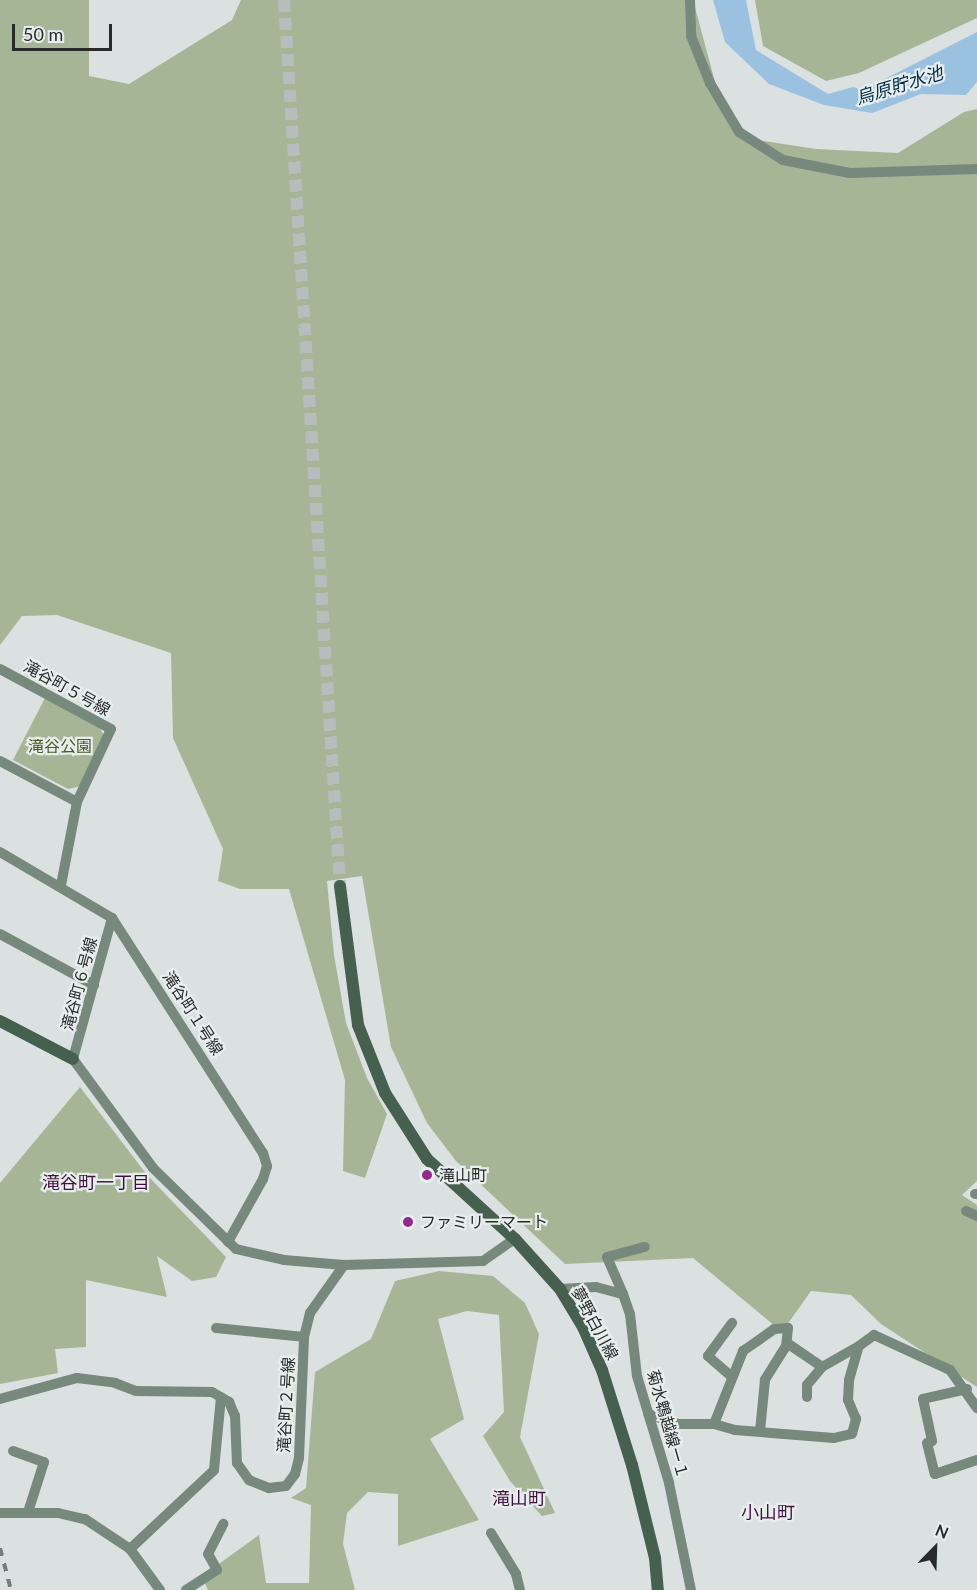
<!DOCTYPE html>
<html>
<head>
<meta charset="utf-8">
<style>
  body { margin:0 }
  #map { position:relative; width:977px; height:1590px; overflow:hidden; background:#dae1e0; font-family:Lato,"Noto Sans JP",sans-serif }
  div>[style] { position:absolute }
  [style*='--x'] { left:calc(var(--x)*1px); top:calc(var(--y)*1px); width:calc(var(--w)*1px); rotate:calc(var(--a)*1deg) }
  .green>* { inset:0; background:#a7b597 }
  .water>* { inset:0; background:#9bc1e1 }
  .secondary-tunnel>* { height:12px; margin-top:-6px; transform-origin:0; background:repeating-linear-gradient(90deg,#b7bdbc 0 12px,transparent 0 18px) }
  .street>* { height:10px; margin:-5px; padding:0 5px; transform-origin:5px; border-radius:5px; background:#77897d }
  .secondary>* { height:12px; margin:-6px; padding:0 6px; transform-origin:6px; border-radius:6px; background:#466050 }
  .rail>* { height:4px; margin-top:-2px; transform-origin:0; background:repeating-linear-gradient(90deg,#777b7b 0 8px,transparent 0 16px) }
  .dots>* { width:16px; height:16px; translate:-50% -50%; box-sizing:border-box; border:3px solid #e7eeed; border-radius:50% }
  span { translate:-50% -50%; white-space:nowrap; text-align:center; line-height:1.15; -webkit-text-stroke:4.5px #e7eeed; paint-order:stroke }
  .street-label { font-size:16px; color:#292b2b }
  .park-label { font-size:16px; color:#455d20 }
  .poi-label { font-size:16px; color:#292b2b }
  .left { translate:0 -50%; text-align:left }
  .water-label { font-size:18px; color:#002e4c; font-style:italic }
  .neighbourhood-label { font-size:18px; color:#431140 }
  .north { position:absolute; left:905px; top:1518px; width:60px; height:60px; -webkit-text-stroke:4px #e7eeed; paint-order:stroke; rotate:23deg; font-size:16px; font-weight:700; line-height:24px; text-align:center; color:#292b2b }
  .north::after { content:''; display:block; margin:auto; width:21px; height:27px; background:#292b2b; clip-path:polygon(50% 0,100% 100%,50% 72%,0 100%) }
  .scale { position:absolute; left:12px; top:24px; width:100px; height:27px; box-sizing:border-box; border:3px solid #292b2b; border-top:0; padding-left:8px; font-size:18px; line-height:21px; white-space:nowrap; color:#292b2b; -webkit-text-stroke:4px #e7eeed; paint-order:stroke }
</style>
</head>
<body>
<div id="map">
  <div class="green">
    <div style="clip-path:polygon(0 0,89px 0,89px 76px,129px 84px,232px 20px,241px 0,693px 0,718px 93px,750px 139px,816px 149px,898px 153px,964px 112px,977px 109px,977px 1181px,962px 1195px,977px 1205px,977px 1387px,881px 1324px,851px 1295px,811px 1291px,782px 1332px,693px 1258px,565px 1264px,456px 1161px,427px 1123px,391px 1047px,362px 876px,327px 881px,334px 955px,346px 1023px,367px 1078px,387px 1114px,365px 1178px,343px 1171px,345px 1080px,289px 889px,240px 889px,218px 881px,223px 849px,173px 738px,171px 653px,57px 615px,22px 616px,0 645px)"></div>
    <div style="clip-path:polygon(755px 0,977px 0,977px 18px,859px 73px,826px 81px,763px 46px)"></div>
    <div style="clip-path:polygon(45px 698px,99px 726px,104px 736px,82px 786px,68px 789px,13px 760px)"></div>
    <div style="clip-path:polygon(80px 1087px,147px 1175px,226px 1257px,216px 1277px,192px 1281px,157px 1256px,167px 1297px,86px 1280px,86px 1347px,55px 1349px,58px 1373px,0 1384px,0 1183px)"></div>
    <div style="clip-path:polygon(439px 1271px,493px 1276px,525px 1303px,539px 1334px,520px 1437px,555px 1513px,542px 1516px,510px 1481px,483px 1436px,504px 1412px,499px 1315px,467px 1311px,438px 1319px,464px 1419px,430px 1439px,479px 1520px,398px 1546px,398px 1494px,368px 1492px,347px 1513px,343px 1544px,355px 1590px,208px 1590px,202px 1576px,259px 1535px,266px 1583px,309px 1583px,311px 1505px,291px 1498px,306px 1488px,315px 1372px,371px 1339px,395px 1281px)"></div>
  </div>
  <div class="water">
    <div style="clip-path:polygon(713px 0,746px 0,756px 50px,828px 94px,853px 87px,863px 90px,977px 32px,977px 82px,966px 95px,921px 94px,872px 113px,824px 105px,769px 84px,725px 42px)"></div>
  </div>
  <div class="secondary-tunnel">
    <div style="--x:284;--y:0;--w:888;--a:86.38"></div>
  </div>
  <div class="street">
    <div style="--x:690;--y:0;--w:36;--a:88"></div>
    <div style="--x:691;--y:36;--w:51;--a:68"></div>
    <div style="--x:710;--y:83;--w:57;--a:59.4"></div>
    <div style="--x:739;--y:132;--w:52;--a:32.5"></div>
    <div style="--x:783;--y:160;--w:68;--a:11"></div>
    <div style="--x:850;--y:173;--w:127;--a:-1.8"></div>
    <div style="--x:0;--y:669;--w:126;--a:28.4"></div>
    <div style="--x:111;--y:729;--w:81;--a:115"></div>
    <div style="--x:0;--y:761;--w:87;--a:28"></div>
    <div style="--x:77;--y:802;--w:85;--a:100.9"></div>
    <div style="--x:0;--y:852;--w:130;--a:30.5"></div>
    <div style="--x:112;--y:918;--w:279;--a:57.3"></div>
    <div style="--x:263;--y:1153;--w:14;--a:73"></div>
    <div style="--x:267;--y:1166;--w:14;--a:107"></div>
    <div style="--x:263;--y:1179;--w:72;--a:119.1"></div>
    <div style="--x:112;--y:918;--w:146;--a:105.5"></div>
    <div style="--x:73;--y:1059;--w:135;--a:53.7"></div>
    <div style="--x:153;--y:1168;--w:116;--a:44.3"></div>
    <div style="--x:236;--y:1249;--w:49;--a:12.9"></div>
    <div style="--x:284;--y:1260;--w:60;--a:4.8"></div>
    <div style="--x:344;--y:1265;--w:139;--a:-1.6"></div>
    <div style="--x:483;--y:1261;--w:39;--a:-35"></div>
    <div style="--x:0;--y:934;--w:107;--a:28.5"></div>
    <div style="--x:975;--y:1194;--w:2;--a:0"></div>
    <div style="--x:966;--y:1211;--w:12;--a:24"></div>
    <div style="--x:560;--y:1289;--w:36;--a:-3"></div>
    <div style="--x:596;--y:1287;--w:28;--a:15"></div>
    <div style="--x:623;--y:1294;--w:21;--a:71"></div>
    <div style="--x:630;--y:1314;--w:62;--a:83.6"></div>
    <div style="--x:637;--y:1376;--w:112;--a:73.3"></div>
    <div style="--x:669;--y:1483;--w:109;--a:78.4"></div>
    <div style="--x:623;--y:1294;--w:40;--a:-113.4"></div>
    <div style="--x:607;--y:1257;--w:39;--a:-15"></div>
    <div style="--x:216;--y:1328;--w:88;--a:5.8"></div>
    <div style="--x:787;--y:1343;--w:42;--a:34.4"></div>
    <div style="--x:822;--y:1367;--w:43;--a:-29.6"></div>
    <div style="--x:732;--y:1377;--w:32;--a:-139"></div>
    <div style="--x:708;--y:1356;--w:41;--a:-54"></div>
    <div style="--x:967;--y:1389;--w:45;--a:167.2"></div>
    <div style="--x:923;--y:1399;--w:43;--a:77.9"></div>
    <div style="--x:932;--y:1441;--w:5;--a:158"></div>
    <div style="--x:927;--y:1443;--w:32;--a:76"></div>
    <div style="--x:935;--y:1474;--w:44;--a:-18.4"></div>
    <div style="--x:807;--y:1397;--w:12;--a:-90"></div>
    <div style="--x:807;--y:1385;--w:23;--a:-50"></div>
    <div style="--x:0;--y:1399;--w:80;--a:-15.3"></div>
    <div style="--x:77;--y:1378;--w:38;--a:7"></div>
    <div style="--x:115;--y:1383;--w:22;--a:21"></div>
    <div style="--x:136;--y:1391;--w:76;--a:0.8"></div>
    <div style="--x:212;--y:1392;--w:20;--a:30"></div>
    <div style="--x:229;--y:1402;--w:15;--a:67"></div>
    <div style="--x:235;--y:1416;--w:47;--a:87.6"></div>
    <div style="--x:237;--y:1463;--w:21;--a:55"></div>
    <div style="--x:249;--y:1480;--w:22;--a:22"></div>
    <div style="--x:269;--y:1488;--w:17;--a:-7"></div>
    <div style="--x:286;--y:1486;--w:15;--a:-53"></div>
    <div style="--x:295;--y:1474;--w:16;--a:-76"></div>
    <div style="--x:299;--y:1458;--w:121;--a:-87.6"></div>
    <div style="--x:304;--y:1337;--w:25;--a:-76"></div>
    <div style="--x:310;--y:1313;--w:59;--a:-54.7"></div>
    <div style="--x:648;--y:1414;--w:32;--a:18"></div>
    <div style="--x:678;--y:1424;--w:36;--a:0"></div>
    <div style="--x:714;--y:1424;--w:22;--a:16"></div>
    <div style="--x:735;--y:1430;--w:99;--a:4.6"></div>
    <div style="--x:834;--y:1438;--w:18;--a:-13"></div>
    <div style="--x:852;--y:1434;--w:16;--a:-75"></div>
    <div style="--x:856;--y:1419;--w:21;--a:-113"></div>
    <div style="--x:848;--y:1400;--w:20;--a:-87"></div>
    <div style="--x:849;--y:1380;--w:35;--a:-74"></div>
    <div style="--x:859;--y:1346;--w:19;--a:-36"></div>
    <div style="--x:874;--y:1335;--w:84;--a:24.7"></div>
    <div style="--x:950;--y:1370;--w:47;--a:54.6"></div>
    <div style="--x:714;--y:1424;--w:79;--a:-68.3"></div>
    <div style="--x:743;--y:1351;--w:38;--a:-35"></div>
    <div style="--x:774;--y:1329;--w:14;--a:-4"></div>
    <div style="--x:788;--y:1328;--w:18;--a:96"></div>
    <div style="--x:786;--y:1346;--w:40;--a:122"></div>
    <div style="--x:765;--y:1380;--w:51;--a:95.6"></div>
    <div style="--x:13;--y:1451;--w:33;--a:20"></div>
    <div style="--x:44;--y:1462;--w:52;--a:107.7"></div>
    <div style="--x:0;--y:1513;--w:58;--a:0"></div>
    <div style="--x:58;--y:1513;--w:28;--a:13"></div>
    <div style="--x:85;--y:1519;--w:54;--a:33.7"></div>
    <div style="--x:130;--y:1549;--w:51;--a:53.8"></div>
    <div style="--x:491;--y:1533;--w:48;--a:58.6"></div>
    <div style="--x:516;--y:1574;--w:16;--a:76"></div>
    <div style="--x:130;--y:1549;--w:115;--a:-43.2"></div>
    <div style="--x:214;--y:1470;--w:73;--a:-84.5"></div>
    <div style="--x:186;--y:1590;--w:37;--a:-33"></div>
    <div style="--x:217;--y:1570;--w:18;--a:-119"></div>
    <div style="--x:208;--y:1554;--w:34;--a:-63"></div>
  </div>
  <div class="secondary">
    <div style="--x:340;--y:886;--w:140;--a:82.6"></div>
    <div style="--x:358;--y:1025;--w:73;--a:68.3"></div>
    <div style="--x:385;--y:1093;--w:78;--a:57.5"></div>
    <div style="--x:427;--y:1159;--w:119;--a:42.3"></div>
    <div style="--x:515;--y:1239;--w:67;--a:48"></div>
    <div style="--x:560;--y:1289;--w:44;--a:58.8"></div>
    <div style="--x:583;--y:1327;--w:47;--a:66.2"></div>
    <div style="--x:602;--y:1370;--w:100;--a:72.5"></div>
    <div style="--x:632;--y:1465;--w:96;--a:76.1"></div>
    <div style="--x:655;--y:1558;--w:32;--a:85"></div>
    <div style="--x:0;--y:1021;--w:82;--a:27.5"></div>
  </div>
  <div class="rail">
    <div style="--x:0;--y:1548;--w:43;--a:75.3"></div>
  </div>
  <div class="dots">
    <div style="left:427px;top:1175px;background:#93298c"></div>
    <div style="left:408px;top:1222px;background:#93298c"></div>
  </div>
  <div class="street-label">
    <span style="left:67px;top:688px;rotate:29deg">滝谷町５号線</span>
    <span style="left:79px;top:984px;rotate:-75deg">滝谷町６号線</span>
    <span style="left:193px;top:1013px;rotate:57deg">滝谷町１号線</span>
    <span style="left:595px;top:1323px;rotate:62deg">夢野白川線</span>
    <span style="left:286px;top:1405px;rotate:-87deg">滝谷町２号線</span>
    <span style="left:668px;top:1424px;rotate:74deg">菊水鵯越線ー１</span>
  </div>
  <div class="park-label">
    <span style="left:60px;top:746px">滝谷公園</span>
  </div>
  <div class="poi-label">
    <span class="left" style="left:439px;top:1175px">滝山町</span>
    <span class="left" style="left:420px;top:1222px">ファミリーマート</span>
  </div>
  <div class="water-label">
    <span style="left:899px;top:85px;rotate:-17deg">烏原貯水池</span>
  </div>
  <div class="neighbourhood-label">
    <span style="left:96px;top:1182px">滝谷町一丁目</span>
    <span style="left:519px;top:1498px">滝山町</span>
    <span style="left:768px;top:1512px">小山町</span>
  </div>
  <div class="north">N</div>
  <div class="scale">50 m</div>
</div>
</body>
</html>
